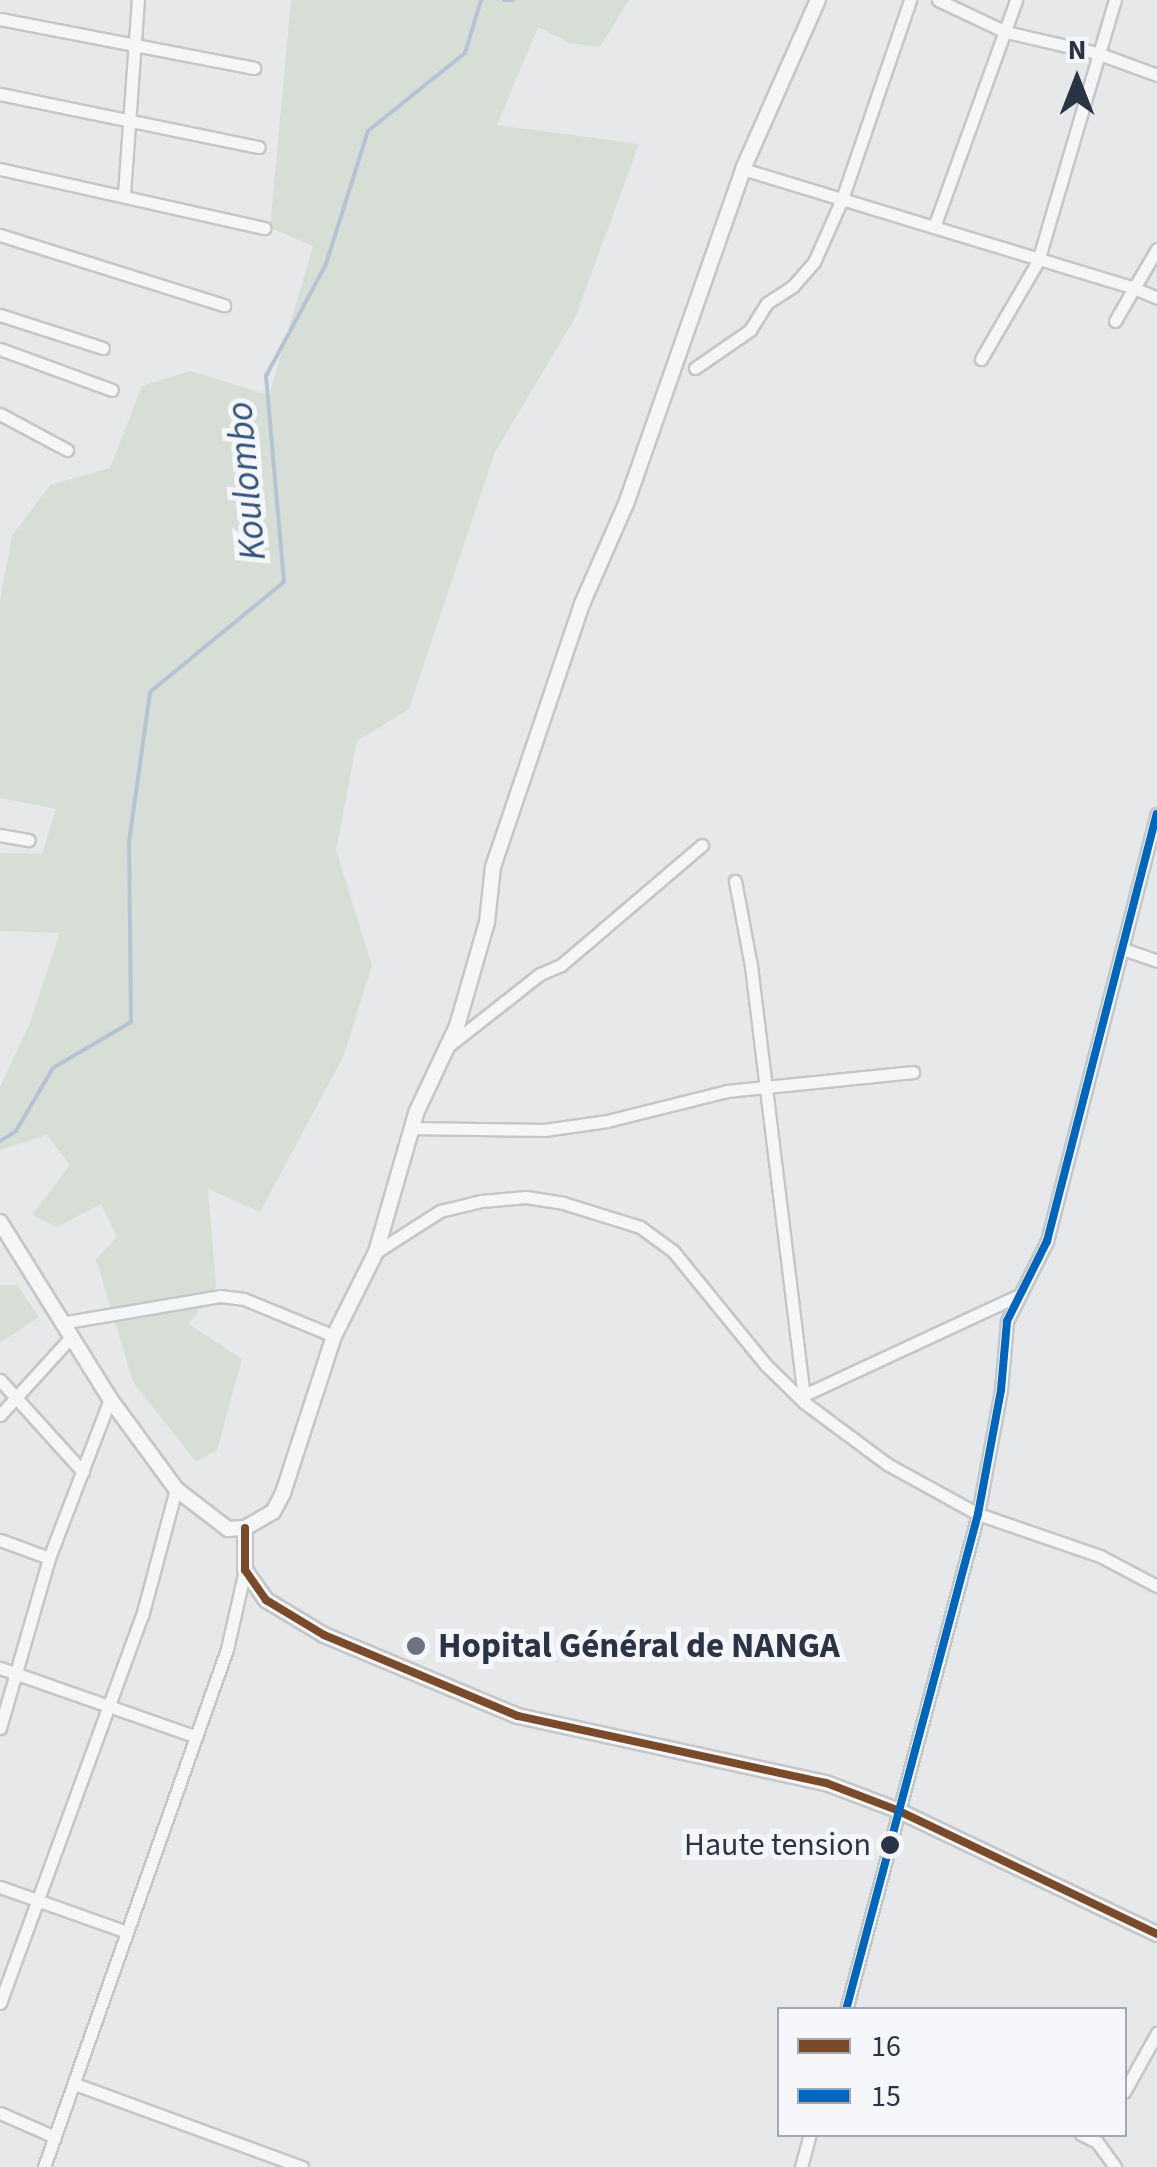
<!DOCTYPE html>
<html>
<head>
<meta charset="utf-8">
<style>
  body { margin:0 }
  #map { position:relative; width:1157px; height:2167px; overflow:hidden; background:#e6e8ea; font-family:"Source Sans 3",sans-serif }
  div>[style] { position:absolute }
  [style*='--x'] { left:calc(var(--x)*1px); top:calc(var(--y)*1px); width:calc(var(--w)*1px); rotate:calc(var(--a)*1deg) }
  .green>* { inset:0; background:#d6ded6 }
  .stream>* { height:4px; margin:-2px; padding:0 2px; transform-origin:2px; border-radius:2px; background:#b4c4d5 }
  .roads { filter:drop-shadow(2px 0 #c4c6c8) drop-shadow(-2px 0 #c4c6c8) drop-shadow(0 2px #c4c6c8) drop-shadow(0 -2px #c4c6c8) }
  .minor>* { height:11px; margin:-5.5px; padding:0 5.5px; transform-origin:5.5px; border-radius:5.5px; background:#f5f6f7 }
  .tertiary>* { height:14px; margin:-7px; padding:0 7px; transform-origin:7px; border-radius:7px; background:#f5f6f7 }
  .bus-1>* { height:8px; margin:-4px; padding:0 4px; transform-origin:4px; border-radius:4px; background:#7a4b2a }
  .bus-2>* { height:8px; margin:-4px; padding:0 4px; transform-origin:4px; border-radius:4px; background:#0065bd }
  .dots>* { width:28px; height:28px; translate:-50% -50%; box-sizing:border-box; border:5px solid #f4f6f9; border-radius:50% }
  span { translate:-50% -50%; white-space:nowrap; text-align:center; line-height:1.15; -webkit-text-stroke:10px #f4f6f9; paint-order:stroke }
  .bus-label { font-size:32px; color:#2b3445 }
  .right { translate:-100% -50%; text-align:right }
  .poi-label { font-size:35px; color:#2b3445; font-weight:700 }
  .left { translate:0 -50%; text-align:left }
  .water-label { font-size:38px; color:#34527a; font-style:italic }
  .legend { position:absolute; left:777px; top:2007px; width:350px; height:130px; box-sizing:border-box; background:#f4f6f9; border:2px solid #a4a8b1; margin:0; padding:12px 18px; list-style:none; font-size:30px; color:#2b3445 }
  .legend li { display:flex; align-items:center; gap:20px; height:50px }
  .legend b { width:50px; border:2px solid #a4a8b1 }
  .north { position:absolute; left:1027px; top:30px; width:100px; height:100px; -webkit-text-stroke:8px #f4f6f9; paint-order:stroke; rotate:0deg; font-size:28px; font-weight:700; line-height:40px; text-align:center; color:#2b3445 }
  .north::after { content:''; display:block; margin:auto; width:35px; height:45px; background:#2b3445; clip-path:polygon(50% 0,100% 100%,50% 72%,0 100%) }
</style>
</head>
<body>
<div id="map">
  <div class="green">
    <div style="clip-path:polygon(291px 0,629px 0,600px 47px,570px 43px,538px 27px,497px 125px,639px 144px,575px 318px,495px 452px,409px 709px,357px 741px,336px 850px,372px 966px,343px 1057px,260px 1212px,208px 1189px,216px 1287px,189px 1324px,242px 1359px,217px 1450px,196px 1462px,133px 1382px,96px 1259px,117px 1237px,101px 1204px,57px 1227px,32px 1215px,70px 1165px,47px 1135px,0 1150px,0 1087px,30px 1023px,60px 933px,0 931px,0 853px,42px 854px,56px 809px,0 798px,0 601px,12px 536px,50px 485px,110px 468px,142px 386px,190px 371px,269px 395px,313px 246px,270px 228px)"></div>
    <div style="clip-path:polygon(0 1285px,17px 1285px,39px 1317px,0 1343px)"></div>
  </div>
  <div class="stream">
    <div style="--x:504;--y:0;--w:9;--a:0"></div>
    <div style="--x:0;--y:1141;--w:19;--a:-32"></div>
    <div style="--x:16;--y:1131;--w:73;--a:-59.6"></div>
    <div style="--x:53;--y:1068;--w:91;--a:-30.5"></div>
    <div style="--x:131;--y:1022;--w:180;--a:-90.6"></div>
    <div style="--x:129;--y:842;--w:151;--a:-82"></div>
    <div style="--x:150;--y:692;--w:173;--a:-39.4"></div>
    <div style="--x:284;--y:582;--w:207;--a:-95"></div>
    <div style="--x:266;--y:376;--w:127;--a:-61.8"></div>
    <div style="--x:326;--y:264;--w:139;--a:-72.5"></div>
    <div style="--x:368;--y:131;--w:124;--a:-38.8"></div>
    <div style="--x:465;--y:53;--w:55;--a:-73.2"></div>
  </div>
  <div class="roads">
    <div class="minor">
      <div style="--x:938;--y:0;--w:75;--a:25.2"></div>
      <div style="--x:1006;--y:32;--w:93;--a:13"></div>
      <div style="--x:1097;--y:53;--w:64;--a:20.1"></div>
      <div style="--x:0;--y:19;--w:259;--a:10.9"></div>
      <div style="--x:0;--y:94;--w:264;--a:11.6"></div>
      <div style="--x:0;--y:169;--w:271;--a:12.6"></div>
      <div style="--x:743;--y:169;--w:409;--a:16.9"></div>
      <div style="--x:1134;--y:288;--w:38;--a:120"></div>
      <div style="--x:124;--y:194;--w:195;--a:-85.9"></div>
      <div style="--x:934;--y:227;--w:241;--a:-70.1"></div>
      <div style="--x:0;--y:235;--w:235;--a:17.4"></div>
      <div style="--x:1157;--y:249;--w:45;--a:120.5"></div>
      <div style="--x:1134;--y:288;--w:25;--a:23"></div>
      <div style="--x:0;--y:315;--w:108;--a:17.8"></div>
      <div style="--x:0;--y:349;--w:119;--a:20.1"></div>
      <div style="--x:981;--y:359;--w:113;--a:-59.8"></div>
      <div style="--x:1038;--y:261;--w:272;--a:-73.6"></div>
      <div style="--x:695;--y:368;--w:67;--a:-34.6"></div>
      <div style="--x:750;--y:330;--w:32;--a:-58"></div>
      <div style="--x:767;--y:303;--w:31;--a:-33"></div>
      <div style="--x:793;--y:286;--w:32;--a:-49"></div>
      <div style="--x:814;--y:262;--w:69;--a:-66"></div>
      <div style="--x:842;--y:199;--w:210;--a:-71.1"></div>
      <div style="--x:0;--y:414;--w:76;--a:28.2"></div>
      <div style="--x:0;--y:835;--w:29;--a:10"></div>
      <div style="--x:735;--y:881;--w:86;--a:79.3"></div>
      <div style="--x:751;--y:966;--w:440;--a:83"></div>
      <div style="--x:1123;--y:949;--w:36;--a:19"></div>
      <div style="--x:451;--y:1044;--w:113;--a:-38.2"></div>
      <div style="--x:540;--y:974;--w:23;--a:-23"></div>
      <div style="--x:561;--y:965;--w:185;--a:-40.4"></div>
      <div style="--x:411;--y:1128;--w:133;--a:0.9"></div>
      <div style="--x:544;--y:1130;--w:64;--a:-8.1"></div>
      <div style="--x:607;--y:1121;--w:124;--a:-14"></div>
      <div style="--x:727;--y:1091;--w:187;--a:-5.8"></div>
      <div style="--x:376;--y:1252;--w:76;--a:-32.6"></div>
      <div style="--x:440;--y:1211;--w:42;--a:-13.7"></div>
      <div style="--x:481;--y:1201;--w:45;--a:-5.1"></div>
      <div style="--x:526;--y:1197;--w:37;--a:9"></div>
      <div style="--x:563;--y:1203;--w:81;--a:17.3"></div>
      <div style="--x:640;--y:1227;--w:41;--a:36"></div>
      <div style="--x:673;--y:1251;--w:147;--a:50.8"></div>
      <div style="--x:766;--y:1365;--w:54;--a:44.3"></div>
      <div style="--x:805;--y:1403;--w:102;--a:36.6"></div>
      <div style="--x:887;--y:1464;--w:104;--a:28.8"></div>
      <div style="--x:978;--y:1514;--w:129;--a:19"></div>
      <div style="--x:1100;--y:1556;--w:64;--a:27.8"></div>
      <div style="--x:61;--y:1323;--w:161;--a:-9.6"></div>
      <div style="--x:220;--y:1296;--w:24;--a:7"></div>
      <div style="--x:244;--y:1299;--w:97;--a:22.3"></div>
      <div style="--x:0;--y:1380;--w:124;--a:47.9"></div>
      <div style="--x:804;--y:1395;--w:235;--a:-24.9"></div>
      <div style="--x:0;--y:1415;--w:104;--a:-47.7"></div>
      <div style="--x:0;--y:1540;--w:52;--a:20.2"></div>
      <div style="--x:0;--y:1668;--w:206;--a:19.3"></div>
      <div style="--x:0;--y:1728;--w:177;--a:-73.9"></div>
      <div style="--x:49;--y:1558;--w:170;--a:-69"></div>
      <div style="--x:0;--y:1887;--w:135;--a:19.5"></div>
      <div style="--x:0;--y:2003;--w:412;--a:-69.9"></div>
      <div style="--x:142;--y:1616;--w:131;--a:-75"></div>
      <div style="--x:846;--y:2010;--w:513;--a:-75.1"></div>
      <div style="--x:978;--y:1514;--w:126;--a:-79.5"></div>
      <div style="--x:1001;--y:1390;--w:69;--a:-85"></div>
      <div style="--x:1007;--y:1321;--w:89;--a:-63.4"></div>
      <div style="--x:1047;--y:1241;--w:441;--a:-75.6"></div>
      <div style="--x:75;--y:2084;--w:242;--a:20.1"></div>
      <div style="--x:1124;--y:2092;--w:68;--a:-60.8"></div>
      <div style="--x:0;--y:2113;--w:60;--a:23.6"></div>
      <div style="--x:1081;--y:2134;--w:18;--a:27"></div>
      <div style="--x:1097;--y:2142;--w:31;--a:54"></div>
      <div style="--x:44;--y:2167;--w:549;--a:-70.54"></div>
      <div style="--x:227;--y:1649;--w:81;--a:-77.2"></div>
      <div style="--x:801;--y:2167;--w:34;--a:-75"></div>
    </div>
    <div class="tertiary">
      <div style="--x:0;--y:1222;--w:208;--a:58.1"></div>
      <div style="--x:110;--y:1399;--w:112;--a:53.7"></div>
      <div style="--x:176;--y:1489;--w:66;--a:37.6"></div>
      <div style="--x:228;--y:1529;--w:17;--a:-3"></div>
      <div style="--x:245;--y:1528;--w:32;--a:-30"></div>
      <div style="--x:273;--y:1512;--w:21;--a:-62"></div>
      <div style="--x:283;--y:1493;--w:165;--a:-72"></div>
      <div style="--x:334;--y:1336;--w:94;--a:-63.4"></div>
      <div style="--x:376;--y:1252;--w:145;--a:-73.9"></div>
      <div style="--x:416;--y:1113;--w:96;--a:-64.8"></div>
      <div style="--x:457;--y:1026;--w:108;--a:-73.9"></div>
      <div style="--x:487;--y:922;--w:55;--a:-83.8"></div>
      <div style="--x:493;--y:867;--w:278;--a:-71.3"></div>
      <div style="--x:582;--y:604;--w:109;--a:-66.3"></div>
      <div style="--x:626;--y:504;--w:355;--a:-70.7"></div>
      <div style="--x:743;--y:169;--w:185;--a:-66.1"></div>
      <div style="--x:245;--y:1528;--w:42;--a:90"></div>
      <div style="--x:245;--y:1570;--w:37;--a:55"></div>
      <div style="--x:266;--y:1600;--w:68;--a:31.1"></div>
      <div style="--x:324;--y:1635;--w:210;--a:22.7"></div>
      <div style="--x:518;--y:1716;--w:315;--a:12.3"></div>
      <div style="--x:826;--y:1783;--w:76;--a:20.8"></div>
      <div style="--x:897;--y:1810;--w:288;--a:25.5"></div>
    </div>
  </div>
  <div class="bus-1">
    <div style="--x:245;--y:1528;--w:42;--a:90"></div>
    <div style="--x:245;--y:1570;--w:37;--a:55"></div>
    <div style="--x:266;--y:1600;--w:68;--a:31.1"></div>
    <div style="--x:324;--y:1635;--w:210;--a:22.7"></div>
    <div style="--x:518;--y:1716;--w:315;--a:12.3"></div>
    <div style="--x:826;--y:1783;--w:76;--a:20.8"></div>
    <div style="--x:897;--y:1810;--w:288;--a:25.5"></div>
  </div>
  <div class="bus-2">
    <div style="--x:846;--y:2010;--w:513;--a:-75.1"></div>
    <div style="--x:978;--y:1514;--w:126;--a:-79.5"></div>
    <div style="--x:1001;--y:1390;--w:69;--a:-85"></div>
    <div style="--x:1007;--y:1321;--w:89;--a:-63.4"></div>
    <div style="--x:1047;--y:1241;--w:441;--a:-75.6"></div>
  </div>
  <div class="dots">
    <div style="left:416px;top:1646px;background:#6c737f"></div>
    <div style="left:890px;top:1845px;background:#2b3445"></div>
  </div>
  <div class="bus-label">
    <span class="right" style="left:871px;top:1845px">Haute tension</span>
  </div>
  <div class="poi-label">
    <span class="left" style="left:438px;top:1646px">Hopital Général de NANGA</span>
  </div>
  <div class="water-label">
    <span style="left:247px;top:481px;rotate:-95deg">Koulombo</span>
  </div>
  <ul class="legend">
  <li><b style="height:12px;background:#7a4b2a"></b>16</li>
  <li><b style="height:12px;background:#0065bd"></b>15</li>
  </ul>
  <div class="north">N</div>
</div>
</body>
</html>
